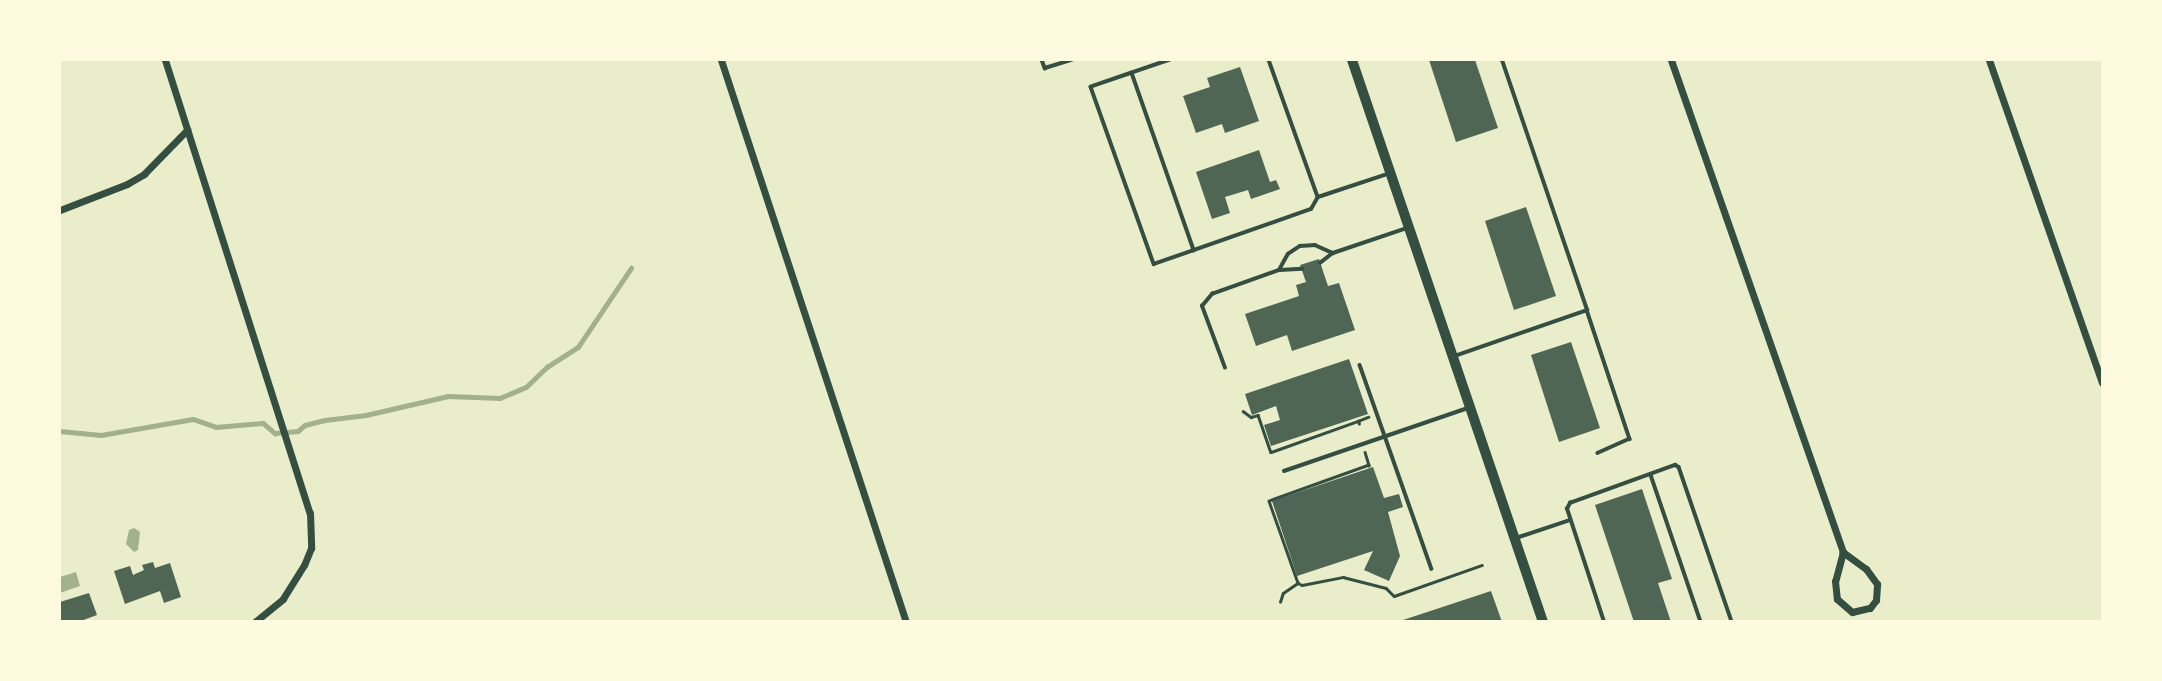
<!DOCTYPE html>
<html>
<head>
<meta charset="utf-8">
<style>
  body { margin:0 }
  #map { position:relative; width:2162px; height:681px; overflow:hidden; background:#e9edc9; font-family:"Public Sans",sans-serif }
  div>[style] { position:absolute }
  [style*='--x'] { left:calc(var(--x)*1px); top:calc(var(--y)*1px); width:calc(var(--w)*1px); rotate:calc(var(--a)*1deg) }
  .water>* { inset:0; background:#a3b18a }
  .stream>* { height:4.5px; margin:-2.25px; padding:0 2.25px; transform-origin:2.25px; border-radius:2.25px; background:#a3b18a }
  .building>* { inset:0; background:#4f6655 }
  .path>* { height:2.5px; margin:-1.25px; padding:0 1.25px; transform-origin:1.25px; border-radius:1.25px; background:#344e41 }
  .service>* { height:3.5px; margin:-1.75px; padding:0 1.75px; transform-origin:1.75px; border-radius:1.75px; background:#344e41 }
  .minor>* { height:7px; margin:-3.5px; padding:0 3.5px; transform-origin:3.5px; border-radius:3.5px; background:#344e41 }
  .secondary>* { height:10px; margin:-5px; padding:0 5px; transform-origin:5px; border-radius:5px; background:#344e41 }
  span { translate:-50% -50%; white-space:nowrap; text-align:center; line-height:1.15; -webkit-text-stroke:5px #fefae0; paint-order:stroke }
  .frame { position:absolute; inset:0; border:61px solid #fefae0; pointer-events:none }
</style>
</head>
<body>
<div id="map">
  <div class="water">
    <div style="clip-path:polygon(134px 528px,140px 532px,138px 550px,134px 552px,126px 544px,129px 530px)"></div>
    <div style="clip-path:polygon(76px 572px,80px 586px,60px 593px,60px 577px)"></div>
  </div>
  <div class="stream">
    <div style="--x:60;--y:431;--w:41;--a:5.6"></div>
    <div style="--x:101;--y:435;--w:93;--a:-9.9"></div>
    <div style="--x:193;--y:419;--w:24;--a:19"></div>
    <div style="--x:216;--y:427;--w:47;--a:-4.9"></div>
    <div style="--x:263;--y:423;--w:16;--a:40"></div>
    <div style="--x:275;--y:433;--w:23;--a:-5"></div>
    <div style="--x:298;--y:431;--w:9;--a:-41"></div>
    <div style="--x:305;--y:425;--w:21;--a:-14"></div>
    <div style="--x:325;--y:420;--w:41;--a:-7"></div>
    <div style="--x:366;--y:415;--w:84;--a:-13"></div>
    <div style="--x:448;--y:396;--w:52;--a:2.2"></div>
    <div style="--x:500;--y:398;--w:28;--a:-23"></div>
    <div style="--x:526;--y:387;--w:29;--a:-44"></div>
    <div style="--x:547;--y:367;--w:37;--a:-33"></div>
    <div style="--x:578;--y:347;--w:95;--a:-56.1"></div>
  </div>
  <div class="building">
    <div style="clip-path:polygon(1429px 60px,1475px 60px,1498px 128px,1456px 142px)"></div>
    <div style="clip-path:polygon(1240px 67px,1259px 121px,1225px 133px,1222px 124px,1196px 133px,1183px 96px,1210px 87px,1207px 78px)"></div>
    <div style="clip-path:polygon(1259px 150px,1270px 182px,1276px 180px,1280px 189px,1251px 199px,1248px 190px,1225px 197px,1230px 213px,1212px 219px,1196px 172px)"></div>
    <div style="clip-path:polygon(1526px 207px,1556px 296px,1514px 310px,1485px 221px)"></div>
    <div style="clip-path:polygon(1319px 259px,1328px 286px,1339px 283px,1355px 330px,1292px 351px,1287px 335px,1256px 346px,1245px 314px,1299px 296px,1296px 285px,1306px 282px,1300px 265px)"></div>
    <div style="clip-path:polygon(1571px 342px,1600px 428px,1559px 442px,1531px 355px)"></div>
    <div style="clip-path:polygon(1349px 359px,1368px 414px,1271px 446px,1264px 425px,1280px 420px,1276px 406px,1252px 415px,1245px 394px)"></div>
    <div style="clip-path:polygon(1373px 467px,1384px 498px,1399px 494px,1403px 507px,1388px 512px,1400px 556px,1389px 581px,1364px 570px,1373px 551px,1297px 576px,1272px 501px)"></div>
    <div style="clip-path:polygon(1642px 489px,1672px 579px,1658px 583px,1671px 622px,1634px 622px,1595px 505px)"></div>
    <div style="clip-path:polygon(153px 562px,155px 568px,170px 563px,181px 597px,164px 603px,160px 591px,125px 604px,114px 571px,130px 566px,133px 575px,144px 570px,142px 565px)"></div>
    <div style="clip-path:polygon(1491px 591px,1502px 622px,1400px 622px,1400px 621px)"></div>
    <div style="clip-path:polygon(89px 593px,97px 615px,78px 622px,60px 622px,60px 602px)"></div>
  </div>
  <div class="path">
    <div style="--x:1243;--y:411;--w:10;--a:37"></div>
    <div style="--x:1251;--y:417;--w:7;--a:-16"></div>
    <div style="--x:1258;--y:415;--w:39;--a:71"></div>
    <div style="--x:1271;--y:452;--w:92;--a:-19.6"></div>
    <div style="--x:1359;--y:424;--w:3;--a:-108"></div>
    <div style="--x:1358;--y:421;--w:11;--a:-22"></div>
    <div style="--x:1365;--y:452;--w:14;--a:73"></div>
    <div style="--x:1369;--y:465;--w:106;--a:160.2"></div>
    <div style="--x:1269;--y:501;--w:87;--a:70.5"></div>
    <div style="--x:1298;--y:583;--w:4;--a:27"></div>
    <div style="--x:1302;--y:585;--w:42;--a:-11"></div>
    <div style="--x:1343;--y:577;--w:44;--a:14.3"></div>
    <div style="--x:1386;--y:588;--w:11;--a:45"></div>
    <div style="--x:1394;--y:596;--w:93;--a:-19.4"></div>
    <div style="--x:1280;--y:602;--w:9;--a:-72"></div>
    <div style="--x:1283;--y:593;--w:18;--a:-34"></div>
  </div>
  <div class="service">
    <div style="--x:1042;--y:60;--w:9;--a:69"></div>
    <div style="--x:1045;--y:68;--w:28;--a:-17"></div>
    <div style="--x:1170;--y:60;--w:40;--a:161.1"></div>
    <div style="--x:1132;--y:73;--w:188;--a:70.7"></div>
    <div style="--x:1269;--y:60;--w:145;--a:70.3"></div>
    <div style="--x:1132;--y:73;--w:43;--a:161.1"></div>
    <div style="--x:1091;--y:87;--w:188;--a:70.4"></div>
    <div style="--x:1154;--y:264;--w:166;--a:-19.3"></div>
    <div style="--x:1311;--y:209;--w:14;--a:-60"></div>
    <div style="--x:1318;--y:197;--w:73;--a:-18.4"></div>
    <div style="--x:1320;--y:263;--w:16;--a:-38"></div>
    <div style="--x:1280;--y:270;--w:22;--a:-3"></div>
    <div style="--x:1587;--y:310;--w:136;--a:71.6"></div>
    <div style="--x:1630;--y:439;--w:35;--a:156"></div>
    <div style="--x:1455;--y:356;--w:140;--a:-19.2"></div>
    <div style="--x:1587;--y:310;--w:264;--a:-108.8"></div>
    <div style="--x:1360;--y:365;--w:216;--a:70.6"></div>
    <div style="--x:1225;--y:368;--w:66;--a:-110.4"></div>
    <div style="--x:1202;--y:306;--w:16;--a:-50"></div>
    <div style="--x:1212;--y:294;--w:71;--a:-19.7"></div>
    <div style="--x:1279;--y:270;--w:18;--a:-61"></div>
    <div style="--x:1288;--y:254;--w:14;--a:-34"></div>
    <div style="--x:1300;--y:246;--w:15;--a:-4"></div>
    <div style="--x:1315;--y:245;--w:20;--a:24"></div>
    <div style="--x:1333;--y:253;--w:78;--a:-18.7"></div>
    <div style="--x:1284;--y:471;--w:194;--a:-18.9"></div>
    <div style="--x:1651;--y:475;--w:155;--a:71.2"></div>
    <div style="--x:1516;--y:538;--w:57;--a:-18.4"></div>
    <div style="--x:1604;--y:622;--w:119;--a:-108.1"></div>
    <div style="--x:1567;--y:509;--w:7;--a:-63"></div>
    <div style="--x:1570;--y:503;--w:112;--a:-19.9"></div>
    <div style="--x:1675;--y:465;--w:4;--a:27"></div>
    <div style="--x:1679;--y:467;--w:164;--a:71.1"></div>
  </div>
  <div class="minor">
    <div style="--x:165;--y:60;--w:476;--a:72.3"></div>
    <div style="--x:310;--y:513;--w:35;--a:88"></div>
    <div style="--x:311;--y:548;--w:18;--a:112"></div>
    <div style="--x:304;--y:565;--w:40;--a:122"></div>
    <div style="--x:283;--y:599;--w:36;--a:141"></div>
    <div style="--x:721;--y:60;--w:592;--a:71.78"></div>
    <div style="--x:1671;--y:60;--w:521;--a:70.73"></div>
    <div style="--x:1843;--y:552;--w:30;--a:105"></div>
    <div style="--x:1835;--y:581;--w:18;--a:84"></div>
    <div style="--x:1837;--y:599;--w:20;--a:41"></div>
    <div style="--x:1852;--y:612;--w:18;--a:-13"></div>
    <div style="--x:1870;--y:608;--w:10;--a:-53"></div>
    <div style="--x:1876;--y:600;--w:16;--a:-86"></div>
    <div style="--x:1877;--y:584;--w:19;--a:-126"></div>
    <div style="--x:1866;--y:569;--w:29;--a:-144"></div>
    <div style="--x:1989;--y:60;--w:342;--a:70.7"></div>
    <div style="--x:60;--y:210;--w:72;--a:-21.2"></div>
    <div style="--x:127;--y:184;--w:20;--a:-30"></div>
    <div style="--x:144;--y:174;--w:62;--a:-45.7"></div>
  </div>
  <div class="secondary">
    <div style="--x:1352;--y:60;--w:594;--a:71.23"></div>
  </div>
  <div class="frame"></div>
</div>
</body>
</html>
